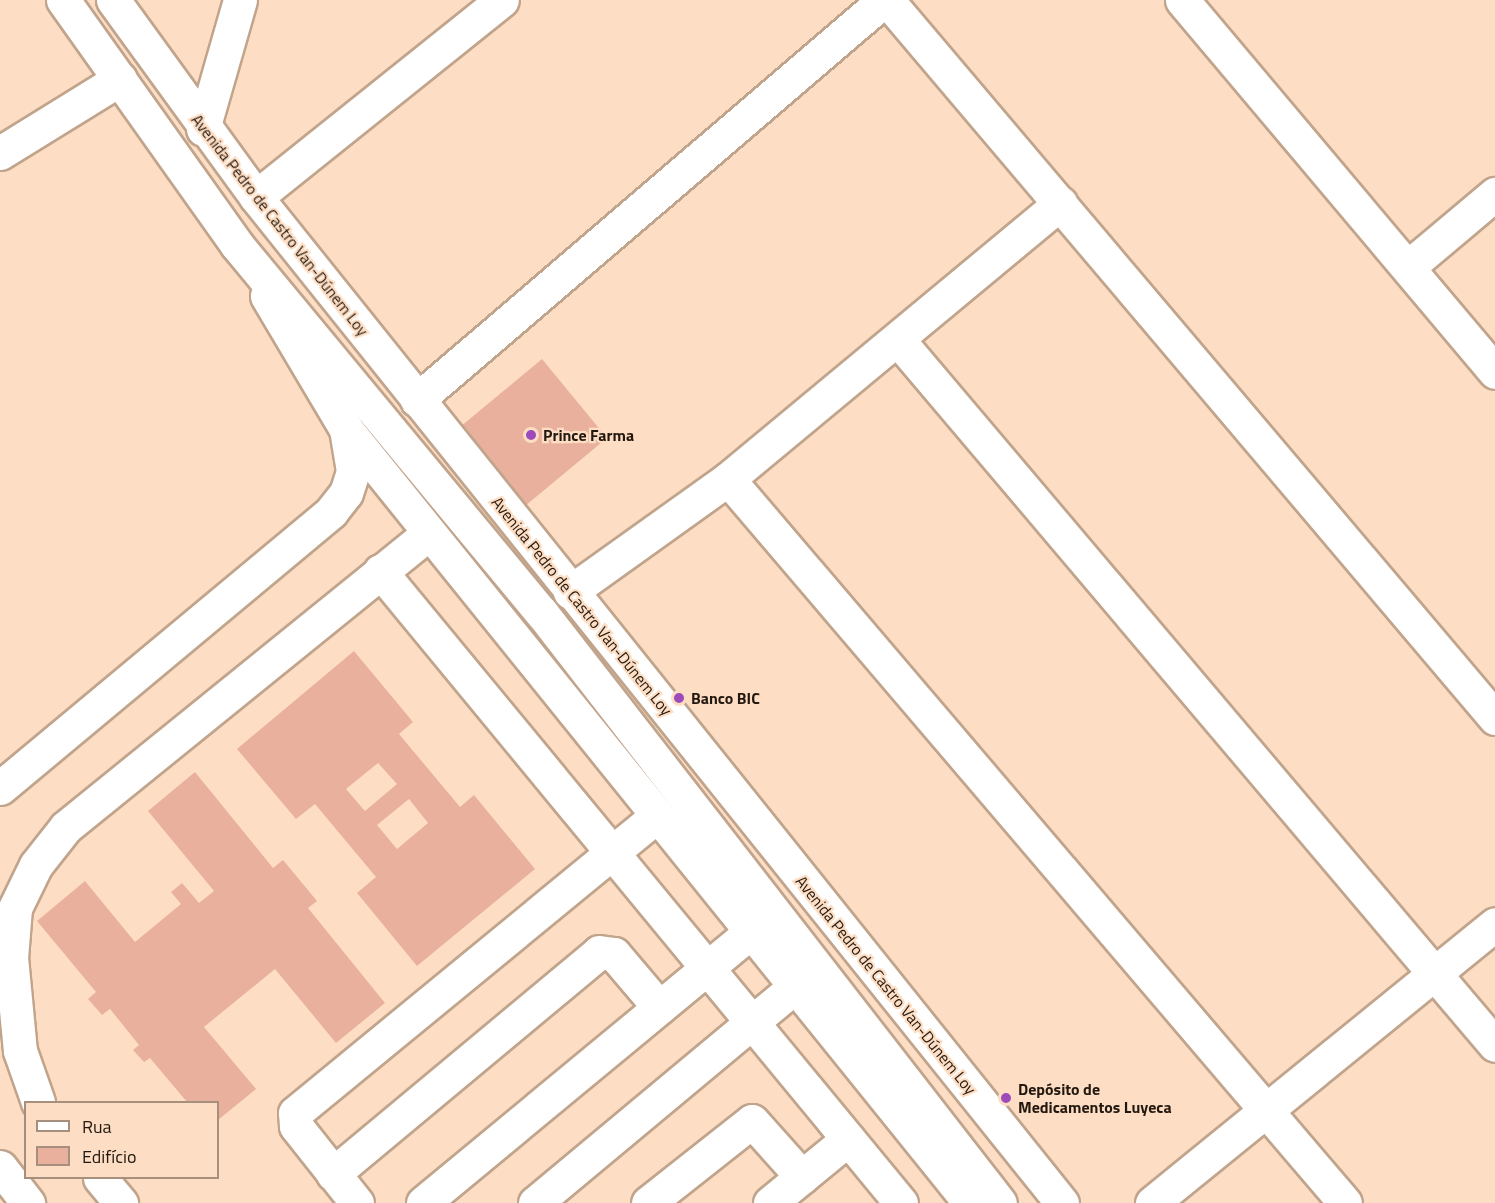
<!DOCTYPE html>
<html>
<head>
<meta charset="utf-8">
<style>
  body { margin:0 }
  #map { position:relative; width:1495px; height:1203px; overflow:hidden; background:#fddec4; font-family:"Titillium Web",sans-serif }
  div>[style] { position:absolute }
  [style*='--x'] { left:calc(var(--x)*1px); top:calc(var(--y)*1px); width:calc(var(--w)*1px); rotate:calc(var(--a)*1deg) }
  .building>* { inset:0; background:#e9b19d }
  .roads { filter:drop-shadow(2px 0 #c1a48c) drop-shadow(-2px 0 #c1a48c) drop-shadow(0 2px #c1a48c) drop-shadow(0 -2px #c1a48c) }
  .minor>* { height:33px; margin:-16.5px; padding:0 16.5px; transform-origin:16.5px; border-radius:16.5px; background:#fff }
  .highway>* { height:33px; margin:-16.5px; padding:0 16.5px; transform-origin:16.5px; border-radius:16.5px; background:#fff }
  .dots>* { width:16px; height:16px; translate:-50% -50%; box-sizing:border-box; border:3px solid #fddec4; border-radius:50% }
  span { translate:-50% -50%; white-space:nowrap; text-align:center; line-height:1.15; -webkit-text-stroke:4.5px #fddec4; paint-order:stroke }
  .street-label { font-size:16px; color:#23180f }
  .poi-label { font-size:16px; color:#23180f; font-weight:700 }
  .left { translate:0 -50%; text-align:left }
  .legend { position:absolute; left:24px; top:1101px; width:195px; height:78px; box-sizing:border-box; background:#fddec4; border:2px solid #a68f7c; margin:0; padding:8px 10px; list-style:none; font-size:18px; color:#23180f }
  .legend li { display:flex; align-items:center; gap:12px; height:30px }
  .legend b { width:30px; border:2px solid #a68f7c }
</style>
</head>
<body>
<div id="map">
  <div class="building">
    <div style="clip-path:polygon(542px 359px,607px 438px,519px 511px,454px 432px)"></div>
    <div style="clip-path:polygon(evenodd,354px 651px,413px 722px,399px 734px,460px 807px,474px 795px,535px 869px,417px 966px,357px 893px,376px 877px,315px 804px,296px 819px,237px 749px,354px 651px,378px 763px,397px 784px,365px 811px,346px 789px,378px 763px,354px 651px,409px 799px,428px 823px,397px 849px,377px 825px,409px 799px)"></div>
    <div style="clip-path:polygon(195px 772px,273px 868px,283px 860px,317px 901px,308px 908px,385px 1003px,336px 1043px,275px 969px,204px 1027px,256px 1089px,218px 1120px,218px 1102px,187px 1102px,150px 1058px,144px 1062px,133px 1050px,139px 1045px,110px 1009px,102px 1015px,88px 999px,96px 992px,37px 921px,85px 881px,135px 942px,181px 904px,171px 892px,182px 883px,199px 903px,214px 891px,148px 811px)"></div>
  </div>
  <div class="roads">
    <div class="minor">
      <div style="--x:887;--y:0;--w:941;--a:49.74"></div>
      <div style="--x:1182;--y:0;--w:486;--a:49.9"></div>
      <div style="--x:203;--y:129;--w:134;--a:-74"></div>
      <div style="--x:0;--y:153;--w:141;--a:-31.7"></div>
      <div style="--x:256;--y:197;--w:315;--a:-38.7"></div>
      <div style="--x:1408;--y:267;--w:114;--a:-40"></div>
      <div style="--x:899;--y:341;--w:922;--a:49.75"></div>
      <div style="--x:417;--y:400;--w:615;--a:-40.58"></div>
      <div style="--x:346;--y:429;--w:994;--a:51.12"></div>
      <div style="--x:728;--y:479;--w:951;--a:49.56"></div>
      <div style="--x:380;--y:571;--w:819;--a:50.5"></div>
      <div style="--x:570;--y:592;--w:194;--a:-35.6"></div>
      <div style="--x:728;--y:479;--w:432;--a:-39.7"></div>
      <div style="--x:0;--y:788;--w:431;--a:-39.8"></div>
      <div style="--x:331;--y:512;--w:24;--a:-52"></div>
      <div style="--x:346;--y:493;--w:23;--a:-72"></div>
      <div style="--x:353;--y:471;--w:43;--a:-99.5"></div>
      <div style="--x:346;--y:429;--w:155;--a:-120.7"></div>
      <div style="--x:38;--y:1102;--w:54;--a:-109.4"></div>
      <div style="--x:20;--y:1051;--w:93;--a:-95.5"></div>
      <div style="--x:11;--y:958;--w:50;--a:-85.4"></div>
      <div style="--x:15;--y:908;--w:48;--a:-64"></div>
      <div style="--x:36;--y:865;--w:48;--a:-51.7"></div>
      <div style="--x:66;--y:827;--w:464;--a:-39"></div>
      <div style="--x:0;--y:1167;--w:46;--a:52.1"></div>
      <div style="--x:333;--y:1174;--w:346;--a:-39.8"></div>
      <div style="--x:599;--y:952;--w:15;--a:8"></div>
      <div style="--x:614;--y:954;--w:70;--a:49.7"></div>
      <div style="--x:100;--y:1178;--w:33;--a:50"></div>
      <div style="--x:357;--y:1203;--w:98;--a:-128.4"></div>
      <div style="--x:296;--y:1126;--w:13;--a:-94"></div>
      <div style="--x:295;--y:1113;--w:468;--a:-39.4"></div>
      <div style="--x:423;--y:1203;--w:425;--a:-39.6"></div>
      <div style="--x:535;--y:1203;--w:339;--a:-39.8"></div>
      <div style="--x:648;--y:1203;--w:132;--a:-38.3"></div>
      <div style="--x:752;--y:1121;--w:75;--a:48.2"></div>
      <div style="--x:770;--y:1203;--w:101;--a:-39.4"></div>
      <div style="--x:1152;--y:1203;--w:442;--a:-39.1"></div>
    </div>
    <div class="highway">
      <div style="--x:63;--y:0;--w:301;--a:54.6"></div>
      <div style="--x:237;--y:245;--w:477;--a:50.4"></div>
      <div style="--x:541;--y:612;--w:748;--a:52.17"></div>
      <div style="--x:113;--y:0;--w:243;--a:54"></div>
      <div style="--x:256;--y:197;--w:1289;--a:51.3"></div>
    </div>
  </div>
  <div class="dots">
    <div style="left:531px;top:435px;background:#9d4bba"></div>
    <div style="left:679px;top:698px;background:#9d4bba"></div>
    <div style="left:1006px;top:1098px;background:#9d4bba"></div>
  </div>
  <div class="street-label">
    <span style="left:280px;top:225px;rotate:52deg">Avenida Pedro de Castro Van-Dúnem Loy</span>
    <span style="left:582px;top:606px;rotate:51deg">Avenida Pedro de Castro Van-Dúnem Loy</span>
    <span style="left:886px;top:985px;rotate:51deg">Avenida Pedro de Castro Van-Dúnem Loy</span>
  </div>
  <div class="poi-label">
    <span class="left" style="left:543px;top:435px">Prince Farma</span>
    <span class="left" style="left:691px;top:698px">Banco BIC</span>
    <span class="left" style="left:1018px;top:1098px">Depósito de<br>Medicamentos Luyeca</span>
  </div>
  <ul class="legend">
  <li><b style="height:8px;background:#fff"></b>Rua</li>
  <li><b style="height:16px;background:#e9b19d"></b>Edifício</li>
  </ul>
</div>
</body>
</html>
